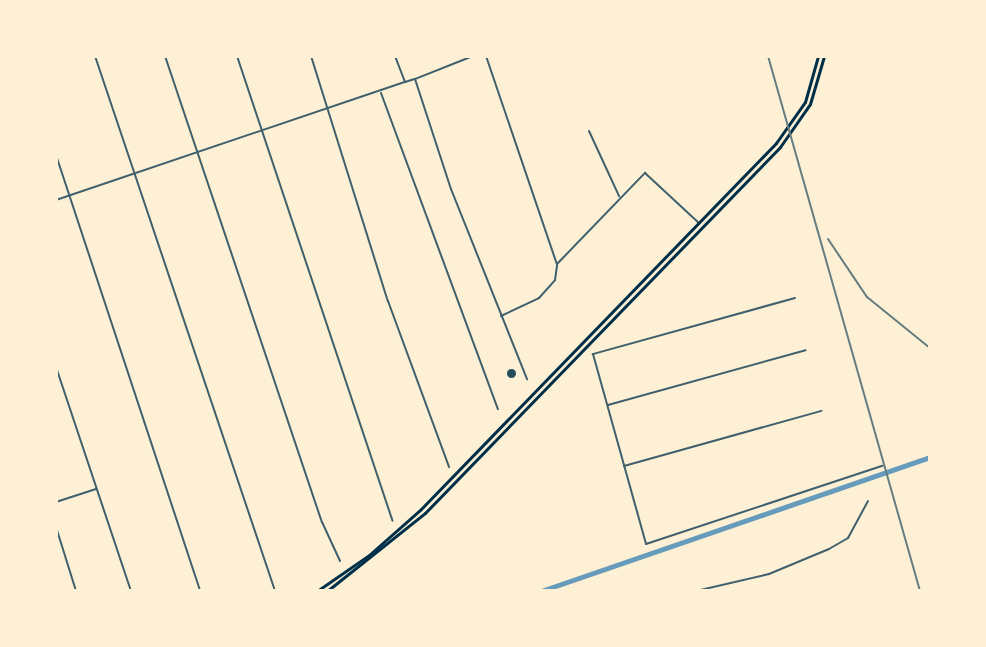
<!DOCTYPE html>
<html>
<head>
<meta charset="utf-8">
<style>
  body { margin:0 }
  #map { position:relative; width:986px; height:647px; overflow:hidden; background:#fdf0d5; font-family:"Golos Text",sans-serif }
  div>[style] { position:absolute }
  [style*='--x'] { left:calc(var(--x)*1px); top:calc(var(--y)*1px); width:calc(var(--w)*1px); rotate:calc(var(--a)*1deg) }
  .canal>* { height:5px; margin:-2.5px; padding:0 2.5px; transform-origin:2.5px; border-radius:2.5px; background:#669bbc }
  .building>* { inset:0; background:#264d5e }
  .round { border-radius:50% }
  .minor>* { height:2px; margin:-1px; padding:0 1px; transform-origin:1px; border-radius:1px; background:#3f606c }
  .tertiary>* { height:2px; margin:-1px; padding:0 1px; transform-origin:1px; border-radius:1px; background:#3f606c }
  .trunk>* { height:3px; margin:-1.5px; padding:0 1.5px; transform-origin:1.5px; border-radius:1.5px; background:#003049 }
  .rail>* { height:2px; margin:-1px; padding:0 1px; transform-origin:1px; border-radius:1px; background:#657d81 }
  span { translate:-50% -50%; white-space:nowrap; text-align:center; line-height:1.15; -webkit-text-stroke:7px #fdf0d5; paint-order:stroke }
  .frame { position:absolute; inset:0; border:58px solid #fdf0d5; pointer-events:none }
</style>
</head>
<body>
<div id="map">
  <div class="canal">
    <div style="--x:541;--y:591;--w:411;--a:-19"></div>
  </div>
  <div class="building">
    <div class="round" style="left:506.5px;top:368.5px;width:9px;height:9px"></div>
  </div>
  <div class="minor">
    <div style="--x:95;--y:56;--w:564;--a:71.4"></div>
    <div style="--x:165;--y:56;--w:492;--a:71.4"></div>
    <div style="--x:322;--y:522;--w:43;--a:65.2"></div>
    <div style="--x:237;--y:56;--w:490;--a:71.5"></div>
    <div style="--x:311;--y:56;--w:257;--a:72.6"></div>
    <div style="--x:388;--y:301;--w:177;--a:69.8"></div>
    <div style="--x:473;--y:56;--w:62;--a:158.4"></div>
    <div style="--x:415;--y:79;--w:116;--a:71.9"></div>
    <div style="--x:451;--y:189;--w:205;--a:68.2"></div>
    <div style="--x:486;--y:56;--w:220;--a:71.2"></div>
    <div style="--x:557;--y:264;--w:127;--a:-46"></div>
    <div style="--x:645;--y:173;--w:72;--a:42.8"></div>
    <div style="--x:381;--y:93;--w:337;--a:69.7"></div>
    <div style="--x:589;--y:131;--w:72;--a:65.2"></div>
    <div style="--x:56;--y:155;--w:459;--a:71.7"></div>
    <div style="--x:56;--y:200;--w:368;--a:-18.7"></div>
    <div style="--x:405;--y:82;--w:28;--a:-111"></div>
    <div style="--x:795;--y:298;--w:210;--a:164.5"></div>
    <div style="--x:593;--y:354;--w:197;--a:74.4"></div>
    <div style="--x:646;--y:544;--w:249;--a:-18.3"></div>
    <div style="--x:501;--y:316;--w:42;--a:-25.3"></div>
    <div style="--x:539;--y:298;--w:24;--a:-48"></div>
    <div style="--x:555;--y:280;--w:15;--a:-82"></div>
    <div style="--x:56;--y:367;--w:236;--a:71.5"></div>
    <div style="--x:608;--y:405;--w:205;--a:-15.5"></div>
    <div style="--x:624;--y:466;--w:205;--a:-15.6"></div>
    <div style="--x:56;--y:502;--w:42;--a:-18"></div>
    <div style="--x:56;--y:527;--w:67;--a:72.6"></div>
    <div style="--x:696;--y:591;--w:75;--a:-13.1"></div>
    <div style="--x:769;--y:574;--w:65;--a:-22.6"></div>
    <div style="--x:829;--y:549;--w:22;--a:-30"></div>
    <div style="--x:848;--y:538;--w:42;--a:-61.6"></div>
  </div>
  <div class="tertiary">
    <div style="--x:405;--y:82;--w:10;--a:-17"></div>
  </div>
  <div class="trunk">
    <div style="--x:317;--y:591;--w:63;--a:-34.7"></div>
    <div style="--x:369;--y:555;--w:69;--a:-41.5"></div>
    <div style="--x:421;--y:509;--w:510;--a:-45.87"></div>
    <div style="--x:776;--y:143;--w:50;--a:-54.7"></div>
    <div style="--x:805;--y:102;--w:48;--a:-74.2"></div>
    <div style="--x:327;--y:591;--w:125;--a:-38.5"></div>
    <div style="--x:425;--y:513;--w:510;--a:-45.87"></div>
    <div style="--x:780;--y:147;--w:52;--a:-55.1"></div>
    <div style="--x:810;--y:104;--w:50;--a:-73.7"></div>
  </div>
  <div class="rail">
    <div style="--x:768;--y:56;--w:556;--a:74.14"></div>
    <div style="--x:828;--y:239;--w:70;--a:56.1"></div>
    <div style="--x:867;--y:297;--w:81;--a:39"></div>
  </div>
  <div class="frame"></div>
</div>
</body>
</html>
